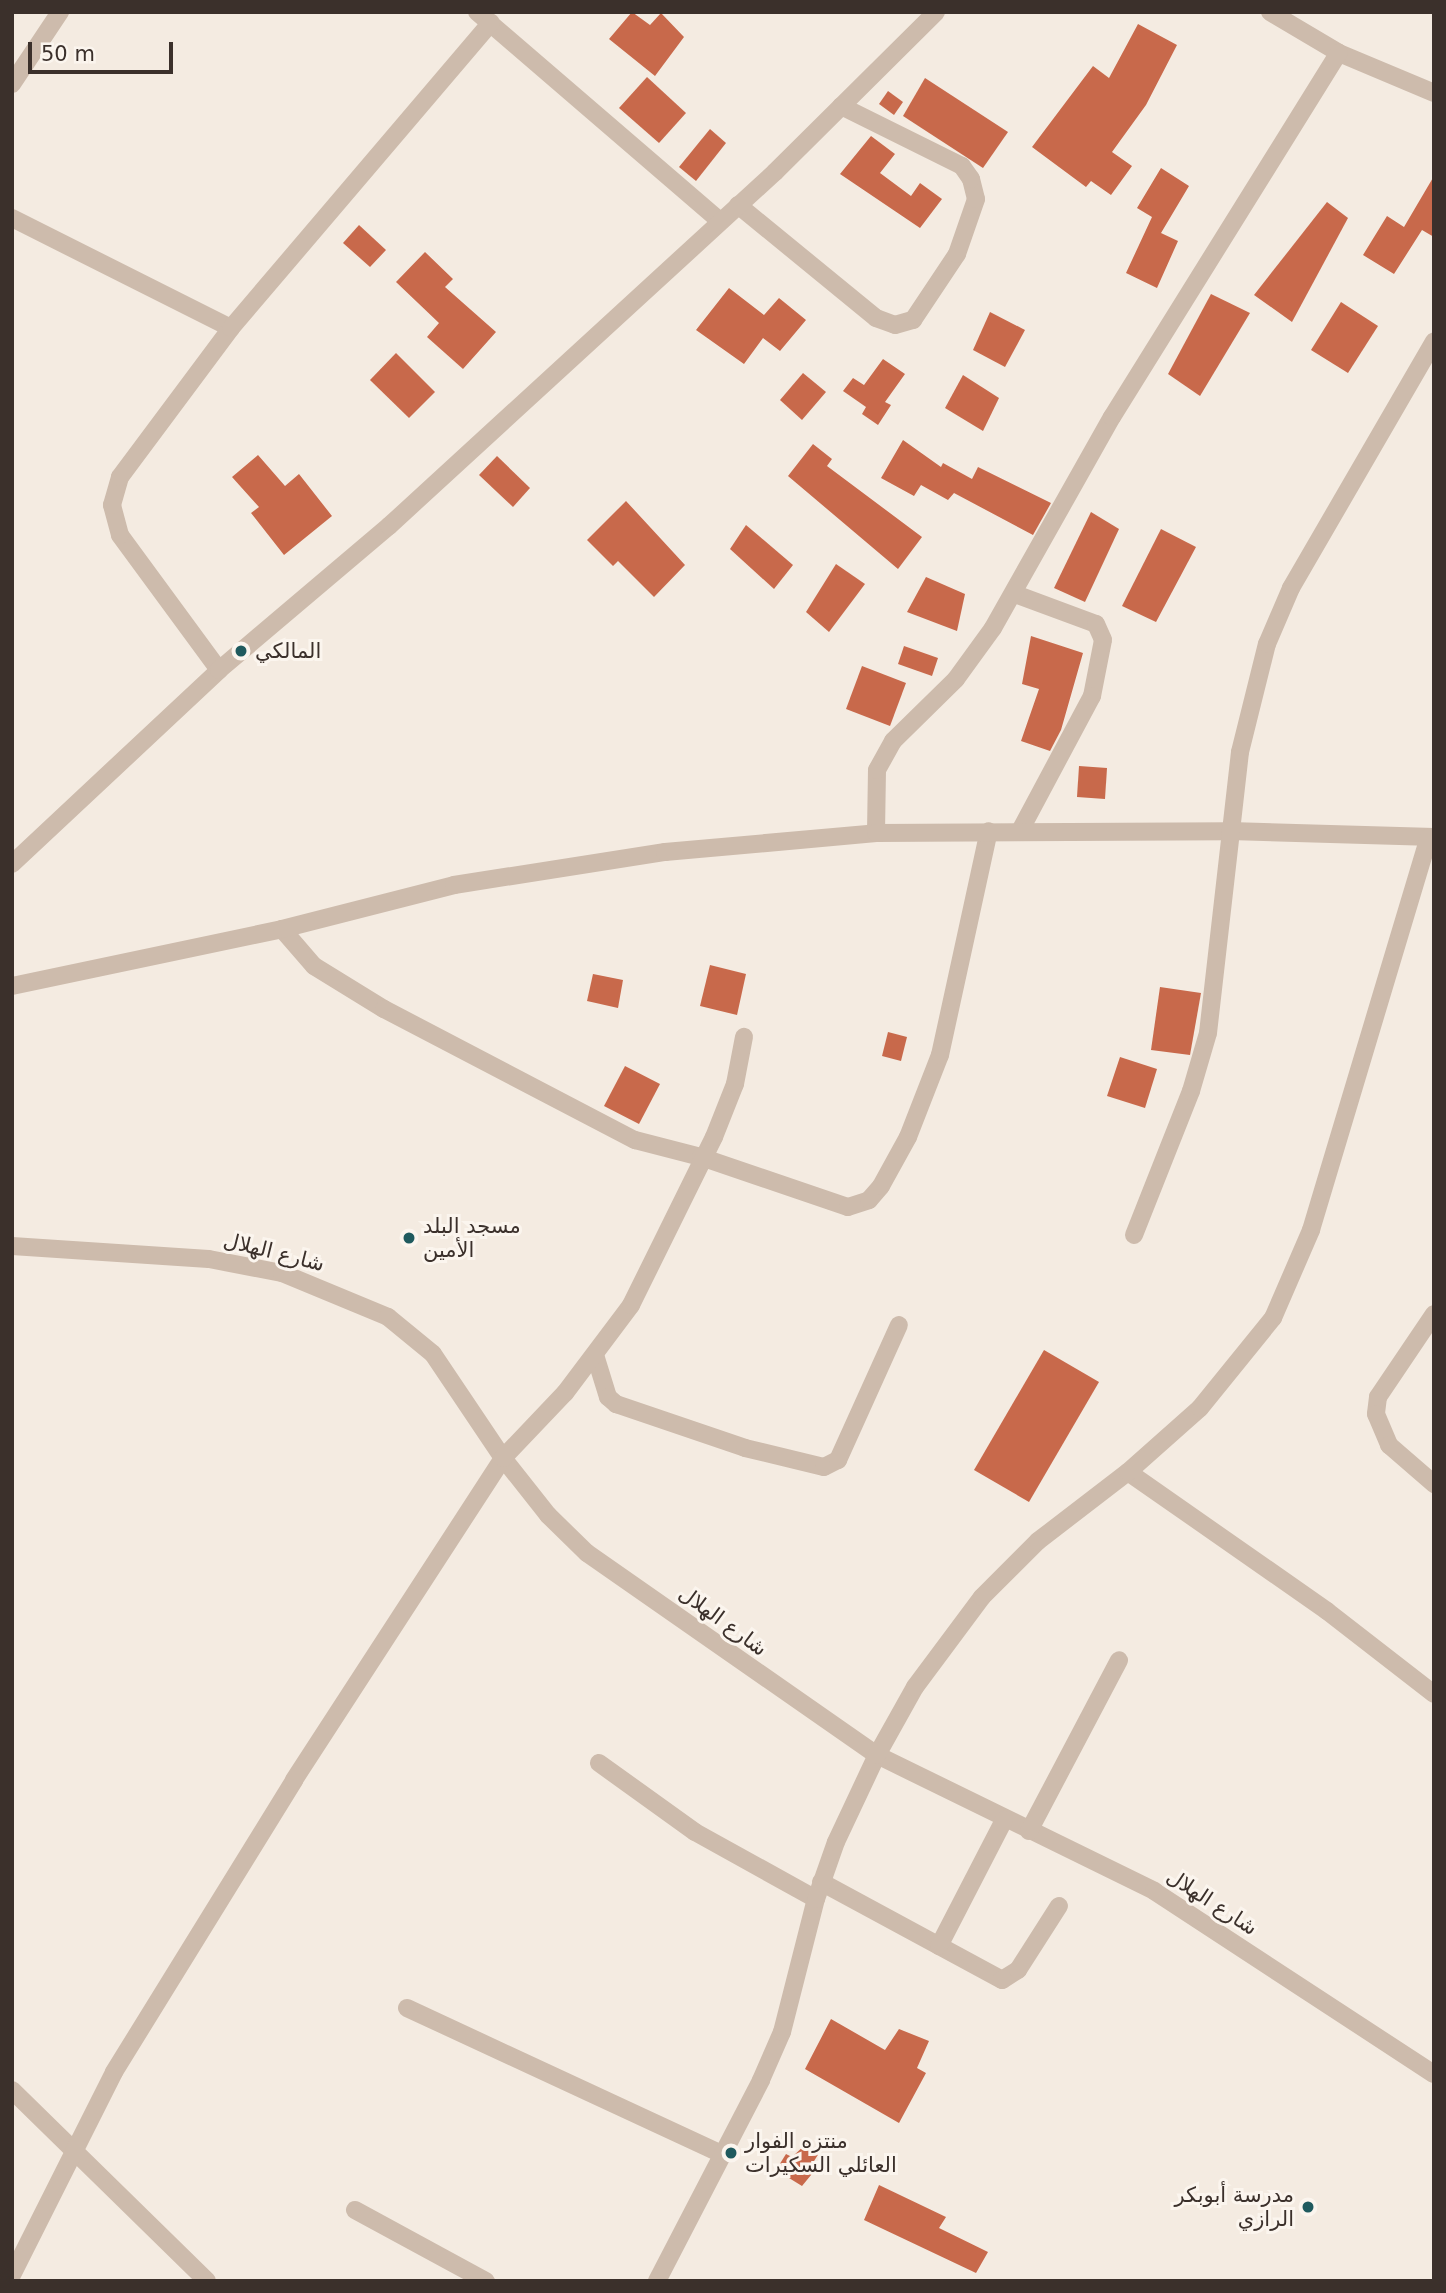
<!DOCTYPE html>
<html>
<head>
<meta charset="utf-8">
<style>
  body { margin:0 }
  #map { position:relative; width:1446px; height:2293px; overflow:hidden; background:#f4ebe1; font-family:"DejaVu Sans","Noto Sans Arabic",sans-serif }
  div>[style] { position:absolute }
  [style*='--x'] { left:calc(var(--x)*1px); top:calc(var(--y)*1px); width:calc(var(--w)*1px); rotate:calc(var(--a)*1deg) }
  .building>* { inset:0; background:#c8694b }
  .minor>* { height:18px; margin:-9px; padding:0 9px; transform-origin:9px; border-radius:9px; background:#cdbbac }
  .dots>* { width:19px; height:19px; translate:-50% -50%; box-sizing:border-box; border:4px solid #fbf5ee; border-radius:50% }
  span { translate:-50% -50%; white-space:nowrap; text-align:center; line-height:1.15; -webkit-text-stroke:6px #fbf5ee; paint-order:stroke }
  .poi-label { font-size:21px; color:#3b302b }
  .left { translate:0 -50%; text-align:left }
  .right { translate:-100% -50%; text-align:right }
  .street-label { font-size:21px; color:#3b302b }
  .frame { position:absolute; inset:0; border:14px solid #3b302b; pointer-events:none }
  .scale { position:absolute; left:28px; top:42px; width:145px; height:32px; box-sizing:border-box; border:4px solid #3b302b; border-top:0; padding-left:9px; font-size:21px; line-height:24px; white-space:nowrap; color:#3b302b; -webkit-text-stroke:5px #fbf5ee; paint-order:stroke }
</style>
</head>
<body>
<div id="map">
  <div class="building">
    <div style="clip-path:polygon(632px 12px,650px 25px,661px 13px,684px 37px,655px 76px,609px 39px)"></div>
    <div style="clip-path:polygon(1138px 24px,1177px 45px,1146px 105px,1112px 152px,1132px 166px,1111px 195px,1091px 181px,1086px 187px,1032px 147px,1093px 66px,1109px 78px)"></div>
    <div style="clip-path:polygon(647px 77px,686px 113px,659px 143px,619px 108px)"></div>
    <div style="clip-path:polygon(925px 78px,1008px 132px,983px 168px,903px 116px)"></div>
    <div style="clip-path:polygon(888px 91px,903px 102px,894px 115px,879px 104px)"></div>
    <div style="clip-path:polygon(710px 129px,726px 143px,696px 181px,679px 167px)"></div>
    <div style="clip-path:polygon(871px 136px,895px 154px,880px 173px,911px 196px,920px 183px,942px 199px,920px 228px,840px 174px)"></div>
    <div style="clip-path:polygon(1161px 168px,1189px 186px,1161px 233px,1178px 241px,1157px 288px,1126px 273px,1152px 217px,1137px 208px)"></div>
    <div style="clip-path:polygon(1434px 176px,1434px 237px,1422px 230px,1394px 274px,1363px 255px,1387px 216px,1404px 227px)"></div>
    <div style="clip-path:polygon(1327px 202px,1348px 218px,1292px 322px,1254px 295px)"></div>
    <div style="clip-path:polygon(359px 225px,386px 250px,370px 267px,343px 243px)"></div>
    <div style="clip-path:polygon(425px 252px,453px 279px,445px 287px,496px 332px,463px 369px,427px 337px,439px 323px,396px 282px)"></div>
    <div style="clip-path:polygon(729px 288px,764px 315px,779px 298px,806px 320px,780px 351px,763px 338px,744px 364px,696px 330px)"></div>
    <div style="clip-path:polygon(1211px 294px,1250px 313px,1200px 396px,1168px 374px)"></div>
    <div style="clip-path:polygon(1341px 302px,1378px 326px,1348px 373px,1311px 350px)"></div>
    <div style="clip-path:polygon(990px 312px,1025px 330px,1005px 367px,973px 350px)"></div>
    <div style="clip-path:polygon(396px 353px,435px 392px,409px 418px,370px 380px)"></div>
    <div style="clip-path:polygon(883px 359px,905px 374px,885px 402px,891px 405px,878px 425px,862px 414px,866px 407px,843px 391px,853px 378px,864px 385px)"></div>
    <div style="clip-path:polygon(803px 373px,826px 392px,802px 420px,780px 400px)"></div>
    <div style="clip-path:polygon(963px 375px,999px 398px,983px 431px,945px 408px)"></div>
    <div style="clip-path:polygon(903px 440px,941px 467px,943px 463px,972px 479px,978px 467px,1051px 503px,1033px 535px,954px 493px,948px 500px,921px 485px,914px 496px,881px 478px)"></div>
    <div style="clip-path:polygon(813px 444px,832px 459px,827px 466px,922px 537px,898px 569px,788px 476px)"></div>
    <div style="clip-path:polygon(258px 455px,285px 486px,299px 474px,332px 516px,284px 555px,251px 513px,259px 507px,232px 477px)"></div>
    <div style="clip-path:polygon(497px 456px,530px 488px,513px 507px,479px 475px)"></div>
    <div style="clip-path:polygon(626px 501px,685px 565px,654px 597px,618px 561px,613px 566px,587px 540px)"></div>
    <div style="clip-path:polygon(1091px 512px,1119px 529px,1085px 602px,1054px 588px)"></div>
    <div style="clip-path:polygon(746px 525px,793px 565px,774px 589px,730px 549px)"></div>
    <div style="clip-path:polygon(1161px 529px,1196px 547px,1156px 622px,1122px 606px)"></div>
    <div style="clip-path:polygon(836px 564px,865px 584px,829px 632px,806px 612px)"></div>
    <div style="clip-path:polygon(926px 577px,965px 594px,957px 631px,907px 612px)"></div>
    <div style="clip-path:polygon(1031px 636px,1083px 653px,1061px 730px,1050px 751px,1021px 741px,1039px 689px,1022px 684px)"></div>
    <div style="clip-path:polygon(904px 646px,938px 658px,932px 676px,898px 664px)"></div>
    <div style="clip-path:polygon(862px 666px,906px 683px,890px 726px,846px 709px)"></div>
    <div style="clip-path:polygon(1079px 766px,1107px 768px,1105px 799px,1077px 797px)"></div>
    <div style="clip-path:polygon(710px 965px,746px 974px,737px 1015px,700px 1006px)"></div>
    <div style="clip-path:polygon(593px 974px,623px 980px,618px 1008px,587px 1001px)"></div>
    <div style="clip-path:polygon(1160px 987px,1201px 993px,1190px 1055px,1151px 1050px)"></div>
    <div style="clip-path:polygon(888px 1032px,907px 1037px,901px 1061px,882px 1056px)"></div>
    <div style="clip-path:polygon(1120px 1057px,1157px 1069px,1145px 1108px,1107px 1096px)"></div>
    <div style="clip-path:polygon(625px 1066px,660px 1084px,639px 1124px,604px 1106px)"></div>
    <div style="clip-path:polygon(1044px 1350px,1099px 1382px,1029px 1502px,974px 1470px)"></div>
    <div style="clip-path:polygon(831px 2019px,885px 2050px,899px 2029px,929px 2041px,917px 2068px,926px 2073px,899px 2123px,805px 2069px)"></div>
    <div style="clip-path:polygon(806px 2144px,819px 2153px,811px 2166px,816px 2169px,802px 2186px,776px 2170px,786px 2154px,792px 2157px)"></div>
    <div style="clip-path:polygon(879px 2185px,946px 2217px,939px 2228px,988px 2252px,976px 2273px,864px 2220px)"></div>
  </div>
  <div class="minor">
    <div style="--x:477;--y:12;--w:321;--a:40.7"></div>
    <div style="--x:1270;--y:12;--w:80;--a:30.7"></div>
    <div style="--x:1339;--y:53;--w:103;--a:22.8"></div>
    <div style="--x:12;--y:84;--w:87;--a:-56.3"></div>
    <div style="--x:738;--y:205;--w:178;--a:39.3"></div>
    <div style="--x:876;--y:318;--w:20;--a:20"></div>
    <div style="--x:895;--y:325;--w:19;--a:-16"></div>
    <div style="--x:913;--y:320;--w:79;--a:-56.3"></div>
    <div style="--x:957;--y:254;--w:58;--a:-70.9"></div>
    <div style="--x:976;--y:199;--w:21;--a:-104"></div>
    <div style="--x:971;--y:179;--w:16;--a:-125"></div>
    <div style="--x:962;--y:166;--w:135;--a:-153.6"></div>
    <div style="--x:12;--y:218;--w:245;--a:26.7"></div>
    <div style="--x:1015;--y:594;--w:86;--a:20.3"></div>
    <div style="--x:1096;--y:624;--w:17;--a:66"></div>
    <div style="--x:1103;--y:640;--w:57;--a:101.1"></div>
    <div style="--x:1092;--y:696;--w:153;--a:118.1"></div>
    <div style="--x:219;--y:670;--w:167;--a:-126.3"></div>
    <div style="--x:120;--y:535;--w:31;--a:-105"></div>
    <div style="--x:112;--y:505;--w:29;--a:-74"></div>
    <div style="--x:120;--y:477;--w:186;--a:-53.3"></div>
    <div style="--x:231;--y:328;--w:401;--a:-49.6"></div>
    <div style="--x:876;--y:833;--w:63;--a:-89.1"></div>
    <div style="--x:877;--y:770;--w:33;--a:-61"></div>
    <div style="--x:893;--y:741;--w:88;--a:-44.5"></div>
    <div style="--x:956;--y:679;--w:63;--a:-54"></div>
    <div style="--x:993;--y:628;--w:242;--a:-60.6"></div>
    <div style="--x:1112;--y:417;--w:429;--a:-58.1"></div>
    <div style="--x:12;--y:864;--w:284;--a:-43.1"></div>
    <div style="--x:219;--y:670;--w:223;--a:-40.3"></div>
    <div style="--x:389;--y:526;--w:524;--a:-42.52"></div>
    <div style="--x:775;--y:172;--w:227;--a:-44.8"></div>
    <div style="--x:282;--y:929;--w:49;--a:49.1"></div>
    <div style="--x:314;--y:966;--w:82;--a:31.6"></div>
    <div style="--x:384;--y:1009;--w:283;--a:27.6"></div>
    <div style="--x:635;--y:1140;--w:68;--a:14.4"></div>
    <div style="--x:701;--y:1157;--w:155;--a:18.8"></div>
    <div style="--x:848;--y:1207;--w:22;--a:-18"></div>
    <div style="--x:869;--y:1200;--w:18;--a:-49"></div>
    <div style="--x:881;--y:1186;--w:56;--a:-61.1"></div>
    <div style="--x:908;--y:1137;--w:88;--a:-68.7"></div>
    <div style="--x:940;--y:1055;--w:229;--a:-77.7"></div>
    <div style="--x:12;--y:986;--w:276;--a:-11.9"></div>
    <div style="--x:282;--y:929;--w:178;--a:-14.3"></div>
    <div style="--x:454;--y:885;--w:214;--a:-8.9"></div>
    <div style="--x:665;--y:852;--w:212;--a:-5.1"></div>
    <div style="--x:876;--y:833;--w:354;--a:-0.3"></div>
    <div style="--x:1230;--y:831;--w:204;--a:1.7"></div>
    <div style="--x:1134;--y:1235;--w:155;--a:-68.4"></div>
    <div style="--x:1191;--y:1091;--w:60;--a:-73.7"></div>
    <div style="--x:1208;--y:1033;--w:283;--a:-83.5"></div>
    <div style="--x:1240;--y:752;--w:111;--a:-76"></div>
    <div style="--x:1267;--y:644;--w:61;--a:-66.8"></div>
    <div style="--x:1291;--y:588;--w:285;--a:-59.9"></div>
    <div style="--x:12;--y:1246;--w:197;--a:3.8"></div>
    <div style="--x:209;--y:1259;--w:74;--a:10.9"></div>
    <div style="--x:282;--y:1273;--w:115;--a:22.5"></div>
    <div style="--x:388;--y:1317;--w:58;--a:39.4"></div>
    <div style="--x:433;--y:1354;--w:125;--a:56.1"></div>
    <div style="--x:503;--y:1458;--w:73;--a:51.7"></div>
    <div style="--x:548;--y:1515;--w:54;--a:44.3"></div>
    <div style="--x:587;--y:1553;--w:353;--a:34.9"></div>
    <div style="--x:877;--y:1755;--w:309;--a:26.1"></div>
    <div style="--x:1154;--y:1891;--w:334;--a:33.2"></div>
    <div style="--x:1434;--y:1314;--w:100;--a:124"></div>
    <div style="--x:1378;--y:1397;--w:17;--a:97"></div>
    <div style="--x:1376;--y:1414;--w:34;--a:67"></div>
    <div style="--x:1389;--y:1445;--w:60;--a:40.9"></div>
    <div style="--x:595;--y:1355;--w:44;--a:72.8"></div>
    <div style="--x:608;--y:1397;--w:11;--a:41"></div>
    <div style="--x:616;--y:1404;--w:136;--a:18.8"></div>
    <div style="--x:745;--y:1448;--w:81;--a:13.5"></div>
    <div style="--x:824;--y:1467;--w:16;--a:-27"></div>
    <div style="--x:838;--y:1460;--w:148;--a:-65.7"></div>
    <div style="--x:1128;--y:1472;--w:243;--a:34.9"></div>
    <div style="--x:1327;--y:1611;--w:135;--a:37.8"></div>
    <div style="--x:599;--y:1763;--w:118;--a:35.7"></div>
    <div style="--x:695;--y:1832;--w:138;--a:29"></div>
    <div style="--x:1029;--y:1831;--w:193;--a:-62.2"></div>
    <div style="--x:821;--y:1882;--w:206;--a:28.4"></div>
    <div style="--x:1002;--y:1980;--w:19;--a:-32"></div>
    <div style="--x:1018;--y:1970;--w:76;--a:-57.4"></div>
    <div style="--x:939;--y:1946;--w:142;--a:-62.7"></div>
    <div style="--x:407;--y:2008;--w:346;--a:24.9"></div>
    <div style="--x:12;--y:2090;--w:273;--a:44.4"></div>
    <div style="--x:355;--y:2210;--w:149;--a:28.5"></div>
    <div style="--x:12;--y:2275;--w:227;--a:-63.3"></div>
    <div style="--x:114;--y:2072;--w:343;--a:-58.3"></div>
    <div style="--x:294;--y:1780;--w:384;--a:-57"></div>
    <div style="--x:503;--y:1458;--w:90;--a:-46.4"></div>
    <div style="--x:565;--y:1393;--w:110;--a:-53.1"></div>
    <div style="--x:631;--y:1305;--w:187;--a:-63.7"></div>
    <div style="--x:714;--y:1137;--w:57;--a:-68.4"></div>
    <div style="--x:735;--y:1084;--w:48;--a:-79.2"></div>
    <div style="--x:657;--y:2281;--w:226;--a:-62.6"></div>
    <div style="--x:761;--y:2080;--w:52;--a:-66.4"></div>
    <div style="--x:782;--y:2032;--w:137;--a:-75.7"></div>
    <div style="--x:816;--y:1899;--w:60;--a:-70.7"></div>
    <div style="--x:836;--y:1842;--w:96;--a:-64.8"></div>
    <div style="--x:877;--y:1755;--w:78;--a:-60.8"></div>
    <div style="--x:915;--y:1687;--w:112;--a:-53.3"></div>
    <div style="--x:982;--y:1597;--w:79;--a:-45"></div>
    <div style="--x:1038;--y:1541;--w:113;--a:-37.5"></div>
    <div style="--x:1128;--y:1472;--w:96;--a:-41.6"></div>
    <div style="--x:1200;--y:1408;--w:116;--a:-51"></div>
    <div style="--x:1273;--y:1318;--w:96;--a:-66.6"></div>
    <div style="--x:1311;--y:1230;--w:410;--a:-73.3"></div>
  </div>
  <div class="dots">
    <div style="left:241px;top:651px;background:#1f5a5e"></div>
    <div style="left:409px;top:1238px;background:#1f5a5e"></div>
    <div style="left:731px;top:2153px;background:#1f5a5e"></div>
    <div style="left:1308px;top:2207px;background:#1f5a5e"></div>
  </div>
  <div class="poi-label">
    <span class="left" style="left:255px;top:651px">المالكي</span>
    <span class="left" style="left:423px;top:1238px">مسجد البلد<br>الأمين</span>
    <span class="left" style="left:745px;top:2153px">منتزه الفوار<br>العائلي السكيرات</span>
    <span class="right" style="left:1294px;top:2207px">مدرسة أبوبكر<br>الرازي</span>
  </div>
  <div class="street-label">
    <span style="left:274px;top:1252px;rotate:14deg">شارع الهلال</span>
    <span style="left:723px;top:1621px;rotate:36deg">شارع الهلال</span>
    <span style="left:1212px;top:1902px;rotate:33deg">شارع الهلال</span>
  </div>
  <div class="frame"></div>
  <div class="scale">50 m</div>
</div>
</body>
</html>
